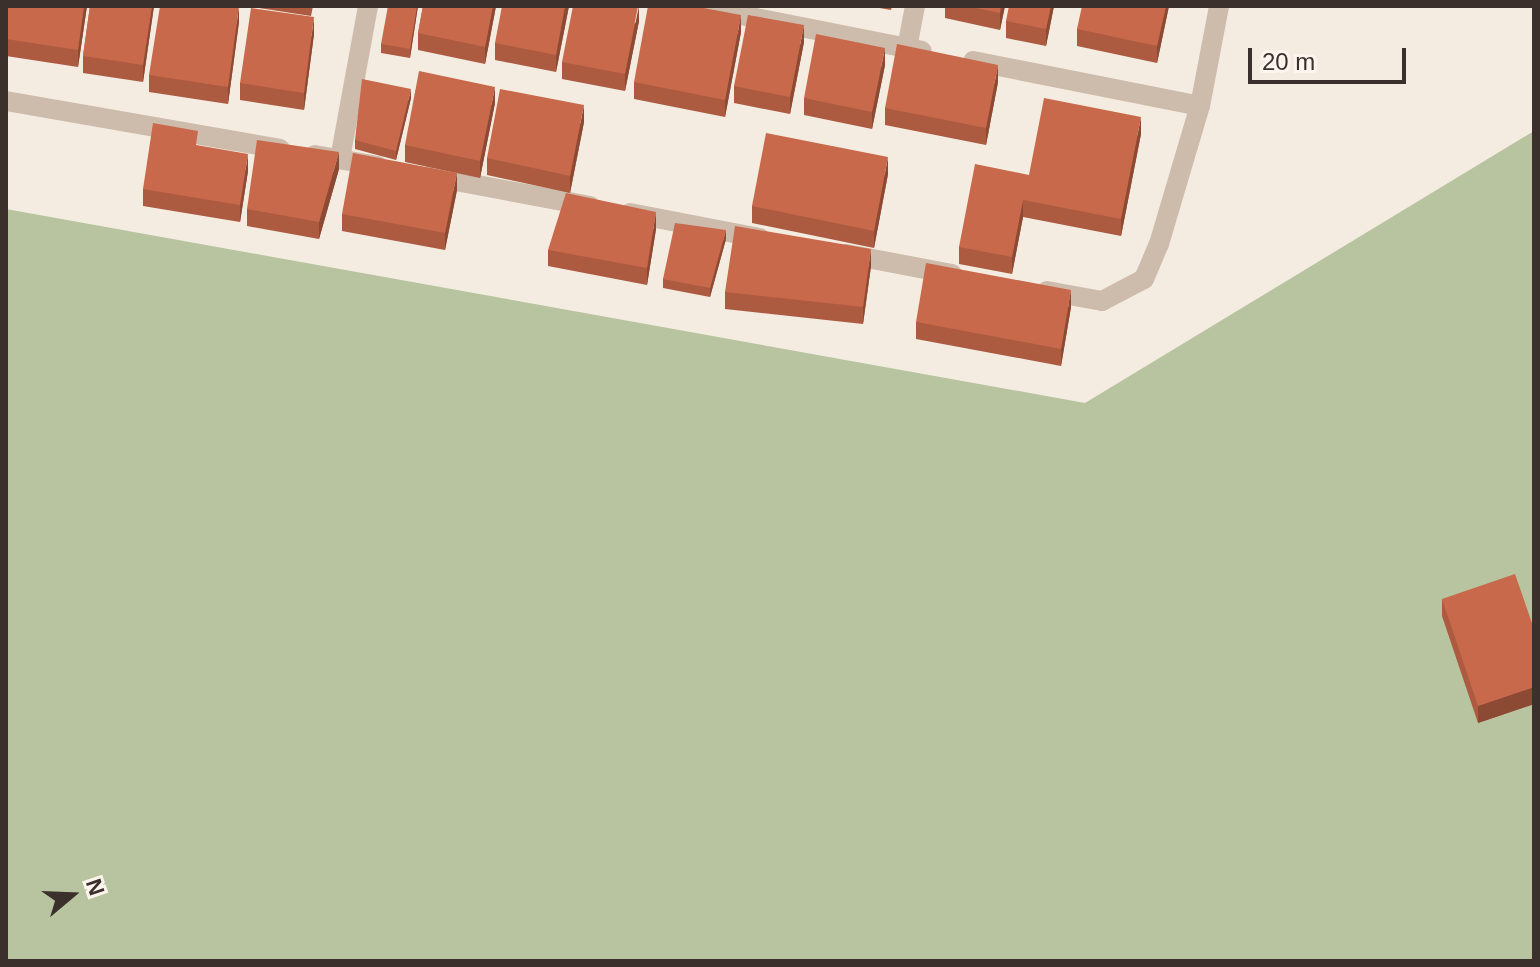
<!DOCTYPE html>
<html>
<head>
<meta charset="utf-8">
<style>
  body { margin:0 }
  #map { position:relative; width:1540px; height:967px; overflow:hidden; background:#f4ebe1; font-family:Helvetica,sans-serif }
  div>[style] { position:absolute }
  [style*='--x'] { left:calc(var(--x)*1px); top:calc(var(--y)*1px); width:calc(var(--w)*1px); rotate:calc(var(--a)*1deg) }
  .green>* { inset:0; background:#b8c4a0 }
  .street>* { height:20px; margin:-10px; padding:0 10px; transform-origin:10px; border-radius:10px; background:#cdbbac }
  .wall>* { inset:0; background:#ac5a40 }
  .shaded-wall>* { inset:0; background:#8c4a34 }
  .building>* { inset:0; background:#c8694b }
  span { translate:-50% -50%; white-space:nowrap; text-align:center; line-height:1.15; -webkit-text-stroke:8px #fbf5ee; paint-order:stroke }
  .frame { position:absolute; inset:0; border:8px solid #3b302b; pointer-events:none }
  .north { position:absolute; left:32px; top:855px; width:80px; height:80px; -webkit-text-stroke:6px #fbf5ee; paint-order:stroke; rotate:71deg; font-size:22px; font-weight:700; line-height:32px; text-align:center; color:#3b302b }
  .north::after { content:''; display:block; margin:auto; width:28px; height:36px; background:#3b302b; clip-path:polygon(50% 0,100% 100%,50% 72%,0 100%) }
  .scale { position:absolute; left:1248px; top:48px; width:158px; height:36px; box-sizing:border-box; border:4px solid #3b302b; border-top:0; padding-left:10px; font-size:24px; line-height:28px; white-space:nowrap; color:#3b302b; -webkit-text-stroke:6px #fbf5ee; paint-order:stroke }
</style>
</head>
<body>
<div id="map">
  <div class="green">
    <div style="clip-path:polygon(1534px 131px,1534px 961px,6px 961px,6px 209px,1085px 403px)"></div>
  </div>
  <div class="street">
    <div style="--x:695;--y:6;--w:231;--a:11.2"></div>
    <div style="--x:907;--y:48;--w:43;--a:-79.2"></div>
    <div style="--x:973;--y:61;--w:231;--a:11.2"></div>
    <div style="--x:6;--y:101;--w:278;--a:9.9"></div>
    <div style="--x:315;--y:155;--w:64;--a:9.9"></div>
    <div style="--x:340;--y:159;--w:156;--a:-79.6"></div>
    <div style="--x:429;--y:176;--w:164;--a:10.6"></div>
    <div style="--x:630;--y:213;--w:132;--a:10.9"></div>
    <div style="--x:846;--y:254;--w:108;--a:10.7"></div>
    <div style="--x:1047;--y:291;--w:56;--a:10.3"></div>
    <div style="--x:1102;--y:301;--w:47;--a:-27.6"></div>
    <div style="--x:1144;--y:279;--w:38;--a:-67"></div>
    <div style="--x:1159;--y:244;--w:144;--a:-73.5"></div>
    <div style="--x:1200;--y:106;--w:102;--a:-79.2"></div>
  </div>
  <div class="wall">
    <div style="clip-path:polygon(6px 6px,87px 6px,78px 67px,6px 56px)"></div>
    <div style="clip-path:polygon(90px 6px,154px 6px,143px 82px,83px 73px,83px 56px)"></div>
    <div style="clip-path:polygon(246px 6px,313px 6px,311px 16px)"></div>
    <div style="clip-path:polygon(418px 6px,410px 58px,381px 53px,381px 44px)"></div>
    <div style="clip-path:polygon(423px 6px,496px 6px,485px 64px,418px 50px,418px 33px)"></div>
    <div style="clip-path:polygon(569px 6px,556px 72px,495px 60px,495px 43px)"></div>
    <div style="clip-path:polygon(868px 6px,892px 6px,891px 10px)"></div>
    <div style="clip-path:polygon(945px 6px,1005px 6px,1000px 30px,945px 18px)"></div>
    <div style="clip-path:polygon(1054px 6px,1046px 46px,1006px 38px,1006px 21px)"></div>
    <div style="clip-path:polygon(1169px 6px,1157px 63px,1077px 46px,1077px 29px)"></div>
    <div style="clip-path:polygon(639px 21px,625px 91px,562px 79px,562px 62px)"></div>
    <div style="clip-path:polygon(239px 22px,228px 104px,149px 92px,149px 75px)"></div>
    <div style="clip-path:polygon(741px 32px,725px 117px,634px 99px,634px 82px)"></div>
    <div style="clip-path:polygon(314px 34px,304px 110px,240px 100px,240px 83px)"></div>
    <div style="clip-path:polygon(804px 42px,790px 114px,734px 103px,734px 86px)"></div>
    <div style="clip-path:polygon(885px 65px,872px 129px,804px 115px,804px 98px)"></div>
    <div style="clip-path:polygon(998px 82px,986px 145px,885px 125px,885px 108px)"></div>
    <div style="clip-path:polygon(411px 98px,396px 160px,355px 149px,355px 140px)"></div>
    <div style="clip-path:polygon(495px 103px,480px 178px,405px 162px,405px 145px)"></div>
    <div style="clip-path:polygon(584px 122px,570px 193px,487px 175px,487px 158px)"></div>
    <div style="clip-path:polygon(1141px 134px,1121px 236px,1023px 217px,1012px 274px,959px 264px,959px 247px,1029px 175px)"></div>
    <div style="clip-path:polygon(198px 146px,248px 171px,240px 222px,143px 206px,143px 189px)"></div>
    <div style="clip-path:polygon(339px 169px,319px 239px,247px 226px,247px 209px)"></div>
    <div style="clip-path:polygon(888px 174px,874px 248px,752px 223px,752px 206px)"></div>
    <div style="clip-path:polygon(457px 190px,445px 250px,342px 231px,342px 214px)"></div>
    <div style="clip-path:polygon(656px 229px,647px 285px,548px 266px,548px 250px)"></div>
    <div style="clip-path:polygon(726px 239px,710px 297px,663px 288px,663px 279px)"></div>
    <div style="clip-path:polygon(871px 266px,863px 324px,725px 309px,725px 292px)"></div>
    <div style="clip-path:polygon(1071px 307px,1061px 366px,916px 339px,916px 322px)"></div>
    <div style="clip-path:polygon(1442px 599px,1534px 629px,1534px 704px,1478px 723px,1442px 616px)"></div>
  </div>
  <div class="shaded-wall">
    <div style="clip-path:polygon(84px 6px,87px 6px,78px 67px,78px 50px)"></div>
    <div style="clip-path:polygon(152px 6px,154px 6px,143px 82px,143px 65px)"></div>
    <div style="clip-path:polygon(239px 6px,239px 22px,228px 104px,228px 87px)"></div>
    <div style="clip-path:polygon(417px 6px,418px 6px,410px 58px,410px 49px)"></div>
    <div style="clip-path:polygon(493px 6px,496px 6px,485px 64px,485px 47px)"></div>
    <div style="clip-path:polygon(565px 6px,569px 6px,556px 72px,556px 55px)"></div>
    <div style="clip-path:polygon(639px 6px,639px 21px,625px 91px,625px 74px)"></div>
    <div style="clip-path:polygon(1001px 6px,1005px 6px,1000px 30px,1000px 13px)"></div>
    <div style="clip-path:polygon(1051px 6px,1054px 6px,1046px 46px,1046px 29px)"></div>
    <div style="clip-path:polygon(1166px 6px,1169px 6px,1157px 63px,1157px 46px)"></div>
    <div style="clip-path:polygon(741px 15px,741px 32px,725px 117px,725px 100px)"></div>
    <div style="clip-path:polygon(314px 17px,314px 34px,304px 110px,304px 93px)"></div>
    <div style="clip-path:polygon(804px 25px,804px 42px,790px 114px,790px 97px)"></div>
    <div style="clip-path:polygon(885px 48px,885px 65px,872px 129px,872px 112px)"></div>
    <div style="clip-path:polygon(998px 65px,998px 82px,986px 145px,986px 128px)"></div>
    <div style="clip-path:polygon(495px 87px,495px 103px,480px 178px,480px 161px)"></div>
    <div style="clip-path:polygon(411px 89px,411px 98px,396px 160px,396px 151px)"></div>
    <div style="clip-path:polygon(584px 105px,584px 122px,570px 193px,570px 176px)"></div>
    <div style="clip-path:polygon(1141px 117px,1141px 134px,1121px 236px,1121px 219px)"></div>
    <div style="clip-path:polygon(339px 152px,339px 169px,319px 239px,319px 222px)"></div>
    <div style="clip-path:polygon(248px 154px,248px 171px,240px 222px,240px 205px)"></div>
    <div style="clip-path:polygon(888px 157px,888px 174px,874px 248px,874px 231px)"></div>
    <div style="clip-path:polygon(457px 173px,457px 190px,445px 250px,445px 233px)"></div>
    <div style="clip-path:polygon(1023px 200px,1023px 217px,1012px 274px,1012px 257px)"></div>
    <div style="clip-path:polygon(656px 212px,656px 229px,647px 285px,647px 268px)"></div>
    <div style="clip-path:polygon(726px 230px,726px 239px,710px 297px,710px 288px)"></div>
    <div style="clip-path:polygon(871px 249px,871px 266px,863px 324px,863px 307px)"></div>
    <div style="clip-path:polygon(1071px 290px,1071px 307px,1061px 366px,1061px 349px)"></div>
    <div style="clip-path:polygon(1534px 687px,1534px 704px,1478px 723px,1478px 706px)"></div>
  </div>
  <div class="building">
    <div style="clip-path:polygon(6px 6px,84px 6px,78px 50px,6px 39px)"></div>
    <div style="clip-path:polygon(90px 6px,152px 6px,143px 65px,83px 56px)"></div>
    <div style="clip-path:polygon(160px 6px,239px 6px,228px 87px,149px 75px)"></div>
    <div style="clip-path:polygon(388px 6px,417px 6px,410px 49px,381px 44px)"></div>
    <div style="clip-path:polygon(423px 6px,493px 6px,485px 47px,418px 33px)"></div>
    <div style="clip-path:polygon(502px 6px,565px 6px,556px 55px,495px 43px)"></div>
    <div style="clip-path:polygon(573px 6px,638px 6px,625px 74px,562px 62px)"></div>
    <div style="clip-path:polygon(648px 6px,693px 6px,741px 15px,725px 100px,634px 82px)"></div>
    <div style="clip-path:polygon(966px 6px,1001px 6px,1000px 13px)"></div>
    <div style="clip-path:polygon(1009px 6px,1051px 6px,1046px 29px,1006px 21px)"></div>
    <div style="clip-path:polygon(1082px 6px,1166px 6px,1157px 46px,1077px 29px)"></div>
    <div style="clip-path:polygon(251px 8px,314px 17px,304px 93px,240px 83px)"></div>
    <div style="clip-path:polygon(748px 15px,804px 25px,790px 97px,734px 86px)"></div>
    <div style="clip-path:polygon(816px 34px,885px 48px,872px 112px,804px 98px)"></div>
    <div style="clip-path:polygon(897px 44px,998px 65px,986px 128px,885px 108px)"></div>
    <div style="clip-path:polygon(419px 71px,495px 87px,480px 161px,405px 145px)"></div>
    <div style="clip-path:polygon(362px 79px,411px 89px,396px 151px,355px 140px)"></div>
    <div style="clip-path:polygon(500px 89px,584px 105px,570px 176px,487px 158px)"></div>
    <div style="clip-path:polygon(1044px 98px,1141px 117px,1121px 219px,1023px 200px,1012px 257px,959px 247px,975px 164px,1029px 175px)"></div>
    <div style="clip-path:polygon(153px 123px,198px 131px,196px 145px,248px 154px,240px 205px,143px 189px)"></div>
    <div style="clip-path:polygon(766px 133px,888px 157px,874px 231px,752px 206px)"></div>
    <div style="clip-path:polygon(257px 140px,339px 152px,319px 222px,247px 209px)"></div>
    <div style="clip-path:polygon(353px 153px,457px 173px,445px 233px,342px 214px)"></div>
    <div style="clip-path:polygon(566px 193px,656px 212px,647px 268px,548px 250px)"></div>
    <div style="clip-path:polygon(675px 223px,726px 230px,710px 288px,663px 279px)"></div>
    <div style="clip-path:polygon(735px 226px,871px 249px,863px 307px,725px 292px)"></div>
    <div style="clip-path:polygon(926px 263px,1071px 290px,1061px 349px,916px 322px)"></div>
    <div style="clip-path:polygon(1515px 574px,1534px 629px,1534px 687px,1478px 706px,1442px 599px)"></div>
  </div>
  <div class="frame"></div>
  <div class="north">N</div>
  <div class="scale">20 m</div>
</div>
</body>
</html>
